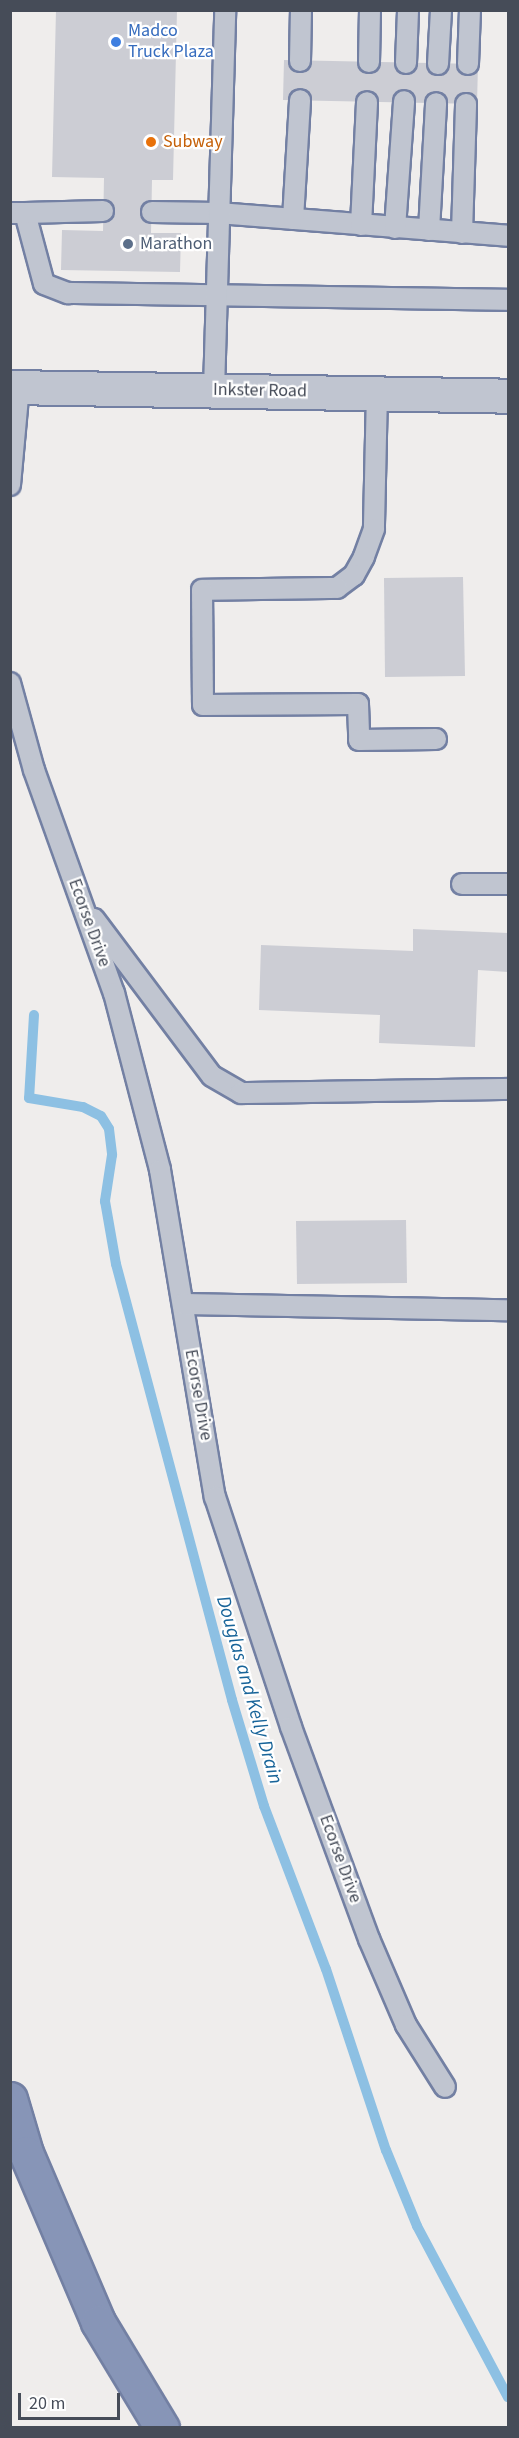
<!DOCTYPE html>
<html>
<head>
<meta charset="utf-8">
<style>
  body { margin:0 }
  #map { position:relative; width:519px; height:2438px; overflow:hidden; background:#efedec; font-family:"Source Sans 3",sans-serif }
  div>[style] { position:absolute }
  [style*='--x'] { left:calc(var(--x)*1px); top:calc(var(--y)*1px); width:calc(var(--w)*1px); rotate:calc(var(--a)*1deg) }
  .stream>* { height:10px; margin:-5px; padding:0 5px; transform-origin:5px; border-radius:5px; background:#8dc0e3 }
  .building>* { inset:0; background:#cccdd4 }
  .roads { filter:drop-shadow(2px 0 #7380a3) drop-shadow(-2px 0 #7380a3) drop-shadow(0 2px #7380a3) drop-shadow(0 -2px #7380a3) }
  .service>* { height:20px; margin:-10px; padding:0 10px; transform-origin:10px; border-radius:10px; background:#c0c5d0 }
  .tertiary>* { height:33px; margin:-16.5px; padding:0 16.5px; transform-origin:16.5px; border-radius:16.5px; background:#c0c5d0 }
  .motorway>* { height:33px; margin:-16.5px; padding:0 16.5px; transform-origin:16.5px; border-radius:16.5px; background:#8795b7 }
  .dots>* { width:16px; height:16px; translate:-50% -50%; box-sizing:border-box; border:3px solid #fff; border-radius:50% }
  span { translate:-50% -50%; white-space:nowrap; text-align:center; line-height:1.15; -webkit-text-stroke:4.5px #fff; paint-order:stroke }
  .shop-label { font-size:18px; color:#366cbe }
  .left { translate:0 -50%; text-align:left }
  .food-label { font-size:18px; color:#c56008 }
  .service-label { font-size:18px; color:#4e5e75 }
  .street-label { font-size:18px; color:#464c58 }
  .water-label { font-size:20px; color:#186499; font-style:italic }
  .frame { position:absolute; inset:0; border:12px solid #464c58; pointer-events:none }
  .scale { position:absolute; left:18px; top:2393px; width:102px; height:27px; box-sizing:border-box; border:3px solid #464c58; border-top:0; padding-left:8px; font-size:18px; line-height:21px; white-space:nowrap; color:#464c58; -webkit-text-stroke:4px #fff; paint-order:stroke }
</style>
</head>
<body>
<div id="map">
  <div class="stream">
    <div style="--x:34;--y:1015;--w:83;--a:93.4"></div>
    <div style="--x:29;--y:1098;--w:55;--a:9.5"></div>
    <div style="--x:83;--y:1107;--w:20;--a:27"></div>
    <div style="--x:101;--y:1116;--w:15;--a:58"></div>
    <div style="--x:109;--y:1129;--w:26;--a:83"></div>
    <div style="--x:112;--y:1155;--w:47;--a:98.7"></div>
    <div style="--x:105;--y:1201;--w:64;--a:80.1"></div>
    <div style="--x:116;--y:1264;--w:451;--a:75.1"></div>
    <div style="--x:232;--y:1700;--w:111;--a:73.2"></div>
    <div style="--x:264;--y:1806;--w:174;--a:69.2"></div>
    <div style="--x:326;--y:1969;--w:191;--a:71.7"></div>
    <div style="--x:386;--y:2150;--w:82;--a:67.8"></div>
    <div style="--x:417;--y:2226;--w:194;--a:62"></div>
  </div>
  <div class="building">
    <div style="clip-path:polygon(56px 10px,177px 10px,173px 180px,152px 180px,151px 233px,181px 233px,180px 272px,61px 270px,62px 230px,103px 231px,104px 178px,52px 177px)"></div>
    <div style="clip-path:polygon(284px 60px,478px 64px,477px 104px,283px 100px)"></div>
    <div style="clip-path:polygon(463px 577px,465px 676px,385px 677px,384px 578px)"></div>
    <div style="clip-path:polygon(413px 929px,508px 933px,508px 972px,478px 970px,475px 1047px,379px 1043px,380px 1015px,259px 1010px,261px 945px,413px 951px)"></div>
    <div style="clip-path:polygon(406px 1220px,407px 1283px,297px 1284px,296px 1221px)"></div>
  </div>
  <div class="roads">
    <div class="service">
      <div style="--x:300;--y:61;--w:51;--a:-88.9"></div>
      <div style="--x:369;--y:62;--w:52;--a:-88.9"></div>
      <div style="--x:406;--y:63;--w:53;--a:-87.8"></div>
      <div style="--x:438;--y:64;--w:54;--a:-86.8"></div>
      <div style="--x:468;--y:64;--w:54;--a:-87.9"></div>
      <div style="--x:152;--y:212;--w:66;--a:0.9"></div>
      <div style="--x:218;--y:213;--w:291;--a:4.5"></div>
      <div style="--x:10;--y:213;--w:15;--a:0"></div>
      <div style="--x:25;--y:213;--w:73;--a:75"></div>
      <div style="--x:44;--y:284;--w:26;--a:21"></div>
      <div style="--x:68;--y:293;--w:440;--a:0.9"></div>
      <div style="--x:25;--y:213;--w:78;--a:-1.5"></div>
      <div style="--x:293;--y:219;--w:119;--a:-86.6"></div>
      <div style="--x:361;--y:225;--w:123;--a:-87.2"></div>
      <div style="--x:395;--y:228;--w:127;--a:-85.9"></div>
      <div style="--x:429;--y:230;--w:127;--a:-86.8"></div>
      <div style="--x:462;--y:233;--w:129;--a:-88.2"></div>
      <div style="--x:214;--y:390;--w:380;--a:-88.3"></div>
      <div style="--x:377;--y:392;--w:137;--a:91.3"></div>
      <div style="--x:374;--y:529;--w:30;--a:110"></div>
      <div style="--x:364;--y:557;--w:21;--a:119"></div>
      <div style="--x:354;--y:575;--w:21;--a:143"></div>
      <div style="--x:337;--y:588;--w:135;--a:179.2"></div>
      <div style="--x:202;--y:590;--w:115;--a:89.5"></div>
      <div style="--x:203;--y:705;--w:155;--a:-0.4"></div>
      <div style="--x:358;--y:704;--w:36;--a:88"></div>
      <div style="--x:359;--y:740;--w:77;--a:-0.7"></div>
      <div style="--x:10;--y:485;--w:98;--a:-84.8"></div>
      <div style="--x:10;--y:683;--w:90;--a:74.6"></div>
      <div style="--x:34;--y:770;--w:237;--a:70.3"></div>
      <div style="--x:114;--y:993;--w:183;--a:75.4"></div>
      <div style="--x:160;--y:1170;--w:332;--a:80.5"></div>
      <div style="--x:215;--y:1497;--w:242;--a:71.7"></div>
      <div style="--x:291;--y:1727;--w:226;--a:69.8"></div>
      <div style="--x:369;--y:1939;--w:94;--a:66.7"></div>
      <div style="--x:406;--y:2025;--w:73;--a:57.8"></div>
      <div style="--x:462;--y:884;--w:46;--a:0"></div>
      <div style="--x:94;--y:919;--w:196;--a:53.1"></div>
      <div style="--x:212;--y:1076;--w:34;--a:30"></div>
      <div style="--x:241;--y:1093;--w:267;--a:-0.9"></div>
      <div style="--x:183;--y:1304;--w:325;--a:1.1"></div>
    </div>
    <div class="tertiary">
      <div style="--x:10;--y:387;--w:498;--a:1"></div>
    </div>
    <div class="motorway">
      <div style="--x:10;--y:2099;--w:56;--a:73.5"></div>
      <div style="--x:26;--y:2153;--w:184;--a:66.9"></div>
      <div style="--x:98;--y:2322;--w:124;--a:58.9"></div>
    </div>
  </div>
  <div class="dots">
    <div style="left:116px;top:42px;background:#3f7fe0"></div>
    <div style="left:151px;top:142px;background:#e8710a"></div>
    <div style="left:128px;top:244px;background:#5c6f8a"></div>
  </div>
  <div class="shop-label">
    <span class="left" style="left:128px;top:42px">Madco<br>Truck Plaza</span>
  </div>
  <div class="food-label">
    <span class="left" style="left:163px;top:142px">Subway</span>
  </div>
  <div class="service-label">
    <span class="left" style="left:140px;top:244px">Marathon</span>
  </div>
  <div class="street-label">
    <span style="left:260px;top:391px;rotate:1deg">Inkster Road</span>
    <span style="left:89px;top:923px;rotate:70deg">Ecorse Drive</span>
    <span style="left:198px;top:1395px;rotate:80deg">Ecorse Drive</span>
    <span style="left:340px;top:1859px;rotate:70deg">Ecorse Drive</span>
  </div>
  <div class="water-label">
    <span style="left:249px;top:1690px;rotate:74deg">Douglas and Kelly Drain</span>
  </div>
  <div class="frame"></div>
  <div class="scale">20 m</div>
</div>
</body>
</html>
